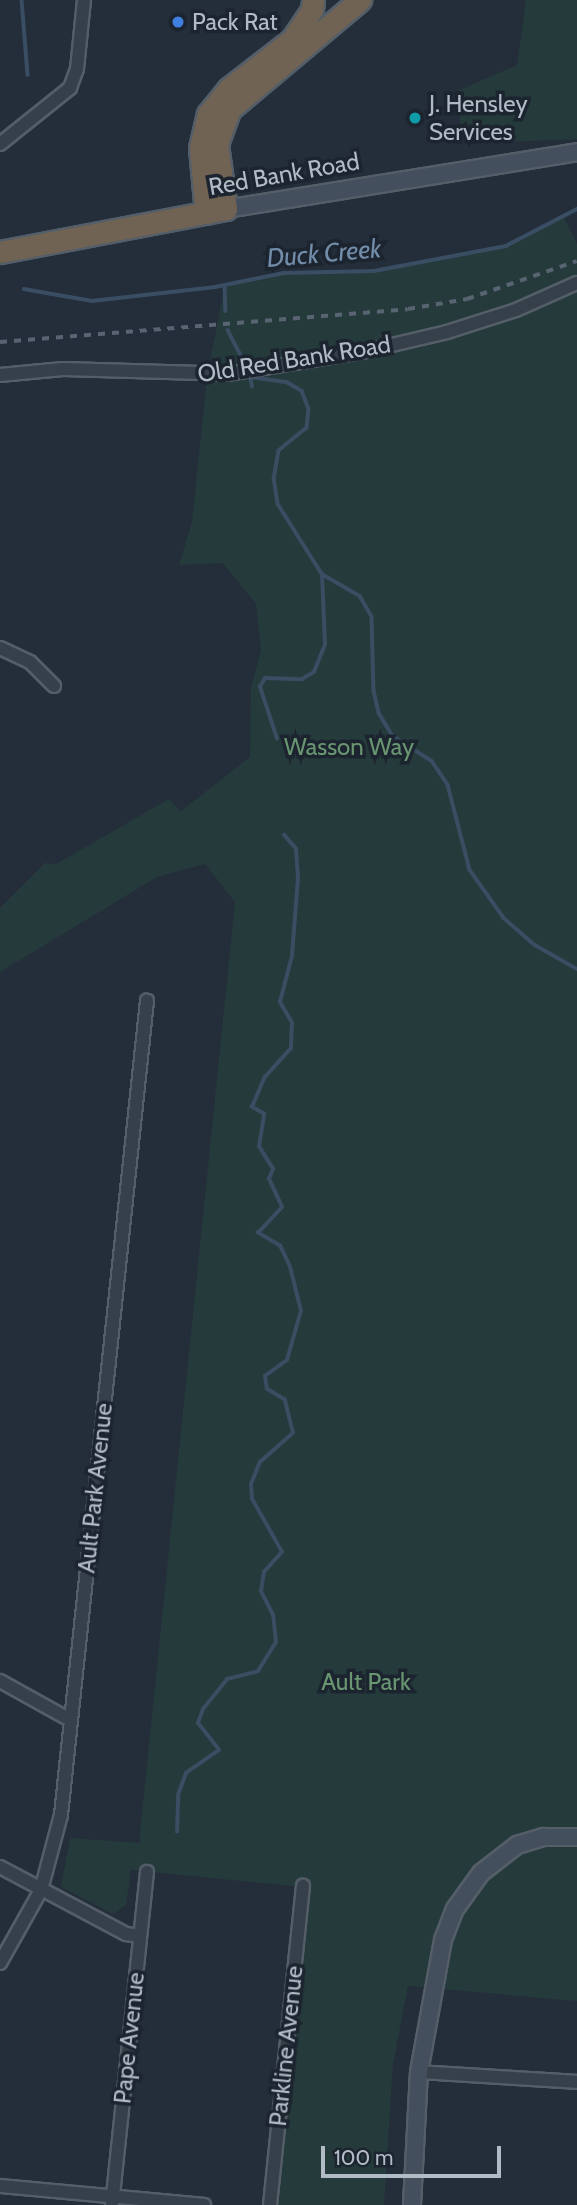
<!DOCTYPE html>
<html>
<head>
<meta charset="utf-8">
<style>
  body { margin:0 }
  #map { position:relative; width:577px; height:2205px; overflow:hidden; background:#232e3a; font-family:Cabin,sans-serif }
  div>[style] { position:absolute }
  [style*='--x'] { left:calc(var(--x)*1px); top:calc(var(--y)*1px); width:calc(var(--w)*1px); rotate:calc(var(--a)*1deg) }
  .green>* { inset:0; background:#253a3b }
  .stream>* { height:3.5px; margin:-1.75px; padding:0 1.75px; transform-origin:1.75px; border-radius:1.75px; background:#394d63 }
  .roads { filter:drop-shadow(2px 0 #545e68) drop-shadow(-2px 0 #545e68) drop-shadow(0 2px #545e68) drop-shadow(0 -2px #545e68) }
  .street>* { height:12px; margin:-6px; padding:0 6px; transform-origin:6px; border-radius:6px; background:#36404a }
  .secondary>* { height:16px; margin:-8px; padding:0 8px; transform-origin:8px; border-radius:8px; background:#444f5d }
  .highway>* { height:21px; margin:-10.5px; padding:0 10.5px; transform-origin:10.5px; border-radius:10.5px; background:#706354 }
  .rail>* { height:3.5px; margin-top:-1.75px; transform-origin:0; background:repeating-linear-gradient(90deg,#586471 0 7px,transparent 0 14px) }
  .dots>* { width:19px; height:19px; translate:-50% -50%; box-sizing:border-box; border:4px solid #1c252f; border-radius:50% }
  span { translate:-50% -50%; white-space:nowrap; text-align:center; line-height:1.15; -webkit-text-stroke:7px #1c252f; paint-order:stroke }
  .poi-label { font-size:24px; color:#b1bbc6 }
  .left { translate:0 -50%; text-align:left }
  .street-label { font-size:24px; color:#b1bbc6 }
  .park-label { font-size:24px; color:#699671 }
  .water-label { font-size:26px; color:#728da9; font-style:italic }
  .scale { position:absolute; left:321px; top:2146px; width:180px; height:32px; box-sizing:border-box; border:4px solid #b1bbc6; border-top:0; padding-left:9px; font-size:21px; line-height:24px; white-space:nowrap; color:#b1bbc6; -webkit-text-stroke:5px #1c252f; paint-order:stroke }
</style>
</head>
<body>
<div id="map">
  <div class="green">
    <div style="clip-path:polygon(526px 0,577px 0,577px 139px,483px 143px,460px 129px,460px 90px,517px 65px)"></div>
    <div style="clip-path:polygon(563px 216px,577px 244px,577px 2001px,408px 1986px,393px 2064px,384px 2205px,270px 2205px,302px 1887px,131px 1870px,126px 1905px,113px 1914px,61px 1887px,70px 1838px,139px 1843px,235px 902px,205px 864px,157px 877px,0 972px,0 908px,45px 863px,56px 864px,169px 799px,181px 811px,250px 757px,251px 687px,261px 651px,256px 604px,223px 563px,179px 565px,192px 522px,207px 377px,225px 285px,284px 273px,374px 271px,506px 246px)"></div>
  </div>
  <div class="stream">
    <div style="--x:22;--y:0;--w:75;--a:85.4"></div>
    <div style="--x:225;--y:285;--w:26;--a:88"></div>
    <div style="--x:24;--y:289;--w:69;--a:10"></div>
    <div style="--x:92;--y:301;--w:124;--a:-6.5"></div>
    <div style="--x:215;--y:287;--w:70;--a:-11.5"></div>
    <div style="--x:284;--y:273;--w:90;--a:-1.3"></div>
    <div style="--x:374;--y:271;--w:134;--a:-10.7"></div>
    <div style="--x:506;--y:246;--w:80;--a:-27.5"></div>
    <div style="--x:228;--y:330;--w:35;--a:63"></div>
    <div style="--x:252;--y:387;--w:10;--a:-101"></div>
    <div style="--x:250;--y:377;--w:37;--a:8"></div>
    <div style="--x:287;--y:382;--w:17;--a:31"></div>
    <div style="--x:302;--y:391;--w:19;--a:69"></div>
    <div style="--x:309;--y:409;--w:19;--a:96"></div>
    <div style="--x:307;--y:428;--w:36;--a:141"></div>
    <div style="--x:279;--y:451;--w:27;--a:100"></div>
    <div style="--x:274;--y:478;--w:26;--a:81"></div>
    <div style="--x:278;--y:504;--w:83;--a:57.8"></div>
    <div style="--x:322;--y:574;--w:44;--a:30.1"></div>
    <div style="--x:360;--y:596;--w:24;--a:60"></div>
    <div style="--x:372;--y:617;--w:74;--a:88.5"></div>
    <div style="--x:374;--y:691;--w:23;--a:77"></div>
    <div style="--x:379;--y:713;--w:27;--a:59"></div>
    <div style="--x:393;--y:736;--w:46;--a:32.7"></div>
    <div style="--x:432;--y:761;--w:29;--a:56"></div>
    <div style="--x:448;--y:785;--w:88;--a:75.5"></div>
    <div style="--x:470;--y:870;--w:59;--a:54.7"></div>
    <div style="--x:504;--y:918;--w:41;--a:41.1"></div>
    <div style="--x:535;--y:945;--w:48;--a:29.7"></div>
    <div style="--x:277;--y:739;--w:55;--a:-108.1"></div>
    <div style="--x:260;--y:687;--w:10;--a:-61"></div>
    <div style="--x:265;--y:678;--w:37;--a:2"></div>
    <div style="--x:302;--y:679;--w:14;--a:-30"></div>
    <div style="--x:314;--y:672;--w:29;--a:-68"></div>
    <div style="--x:325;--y:645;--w:71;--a:-92.4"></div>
    <div style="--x:177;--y:1832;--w:37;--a:-88"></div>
    <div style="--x:178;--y:1795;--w:23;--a:-70"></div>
    <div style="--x:186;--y:1773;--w:40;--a:-34.9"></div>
    <div style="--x:219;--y:1750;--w:34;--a:-128"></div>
    <div style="--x:198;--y:1723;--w:15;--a:-70"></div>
    <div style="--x:203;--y:1709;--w:38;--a:-51"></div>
    <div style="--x:227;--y:1679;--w:32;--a:-14"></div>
    <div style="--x:258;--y:1671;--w:34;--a:-58"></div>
    <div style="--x:276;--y:1642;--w:27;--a:-96"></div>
    <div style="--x:273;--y:1615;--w:27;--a:-117"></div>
    <div style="--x:261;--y:1591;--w:19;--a:-81"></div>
    <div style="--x:264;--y:1572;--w:27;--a:-48"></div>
    <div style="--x:282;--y:1552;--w:61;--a:-119.5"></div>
    <div style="--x:252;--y:1499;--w:15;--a:-94"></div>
    <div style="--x:251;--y:1484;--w:24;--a:-68"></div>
    <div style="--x:260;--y:1462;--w:44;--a:-41.3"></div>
    <div style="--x:293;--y:1433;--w:34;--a:-104"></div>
    <div style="--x:285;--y:1400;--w:21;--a:-149"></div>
    <div style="--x:267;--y:1389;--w:13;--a:-99"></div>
    <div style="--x:265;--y:1376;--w:27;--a:-36"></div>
    <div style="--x:287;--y:1360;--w:51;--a:-74.1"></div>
    <div style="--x:301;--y:1311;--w:45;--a:-104"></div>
    <div style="--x:290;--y:1267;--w:23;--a:-115"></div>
    <div style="--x:280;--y:1246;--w:26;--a:-149"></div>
    <div style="--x:258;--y:1233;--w:35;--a:-47"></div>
    <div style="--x:282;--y:1207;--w:31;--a:-115"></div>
    <div style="--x:269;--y:1179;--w:11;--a:-68"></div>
    <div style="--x:273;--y:1169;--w:26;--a:-122"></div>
    <div style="--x:259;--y:1147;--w:33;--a:-81"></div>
    <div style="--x:264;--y:1114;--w:14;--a:-150"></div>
    <div style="--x:252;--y:1107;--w:33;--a:-67"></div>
    <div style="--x:265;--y:1077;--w:39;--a:-48"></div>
    <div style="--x:291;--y:1048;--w:25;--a:-88"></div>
    <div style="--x:292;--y:1023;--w:24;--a:-120"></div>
    <div style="--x:280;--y:1002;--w:48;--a:-75.4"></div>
    <div style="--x:292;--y:956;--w:78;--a:-85.6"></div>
    <div style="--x:298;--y:878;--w:29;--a:-94"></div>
    <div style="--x:296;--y:849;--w:18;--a:-131"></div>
  </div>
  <div class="roads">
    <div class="street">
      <div style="--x:0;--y:144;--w:90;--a:-38.7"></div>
      <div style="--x:70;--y:88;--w:20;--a:-70"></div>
      <div style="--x:77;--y:69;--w:69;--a:-84.2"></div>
      <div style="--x:0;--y:375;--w:63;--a:-5.4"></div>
      <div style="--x:63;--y:369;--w:164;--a:1.7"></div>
      <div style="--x:227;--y:374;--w:137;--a:-9.3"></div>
      <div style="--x:362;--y:352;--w:87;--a:-13.2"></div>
      <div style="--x:447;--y:332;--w:72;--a:-17.7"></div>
      <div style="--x:516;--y:310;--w:67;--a:-23.9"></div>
      <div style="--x:0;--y:648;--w:33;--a:25"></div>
      <div style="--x:30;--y:662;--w:34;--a:45"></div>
      <div style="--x:0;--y:1681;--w:80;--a:29.1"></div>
      <div style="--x:0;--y:1867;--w:143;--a:28"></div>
      <div style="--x:126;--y:1934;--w:14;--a:8"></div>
      <div style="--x:0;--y:1963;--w:84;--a:-60.7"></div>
      <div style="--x:41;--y:1890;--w:78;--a:-75.1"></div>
      <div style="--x:61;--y:1815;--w:819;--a:-83.97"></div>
      <div style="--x:419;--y:2072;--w:158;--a:3.6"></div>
      <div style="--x:0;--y:2186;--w:205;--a:5.3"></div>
      <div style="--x:112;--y:2205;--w:335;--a:-84"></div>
      <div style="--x:270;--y:2205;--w:321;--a:-84.1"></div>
    </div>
    <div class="secondary">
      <div style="--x:226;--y:209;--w:356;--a:-9.2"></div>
      <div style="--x:412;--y:2205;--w:133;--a:-87"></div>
      <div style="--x:419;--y:2072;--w:134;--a:-79.7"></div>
      <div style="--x:443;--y:1940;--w:33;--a:-69"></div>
      <div style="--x:455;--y:1909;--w:44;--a:-54.2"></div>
      <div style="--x:481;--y:1873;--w:46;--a:-37.9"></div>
      <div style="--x:517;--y:1845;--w:28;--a:-17"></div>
      <div style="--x:544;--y:1837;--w:33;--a:0"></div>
    </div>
    <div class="highway">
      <div style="--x:293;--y:38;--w:34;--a:-56"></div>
      <div style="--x:312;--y:10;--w:10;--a:-84"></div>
      <div style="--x:206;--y:213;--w:65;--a:-95.3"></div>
      <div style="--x:200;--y:148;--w:35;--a:-77"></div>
      <div style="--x:208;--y:114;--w:32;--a:-51"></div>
      <div style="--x:228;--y:89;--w:100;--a:-37.7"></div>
      <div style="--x:0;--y:252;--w:230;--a:-10.8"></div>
      <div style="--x:226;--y:209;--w:66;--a:-97.9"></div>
      <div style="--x:217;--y:144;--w:37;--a:-70"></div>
      <div style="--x:230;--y:109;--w:170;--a:-40"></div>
    </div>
  </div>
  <div class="rail">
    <div style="--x:0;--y:342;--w:409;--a:-4.6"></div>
    <div style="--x:408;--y:309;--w:60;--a:-9.6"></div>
    <div style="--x:467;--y:299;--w:116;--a:-19.1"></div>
  </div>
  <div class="dots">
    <div style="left:178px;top:22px;background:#3f7fe0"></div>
    <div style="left:415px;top:118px;background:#0f9aa8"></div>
  </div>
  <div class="poi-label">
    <span class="left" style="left:192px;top:22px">Pack Rat</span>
    <span class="left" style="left:429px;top:118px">J. Hensley<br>Services</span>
  </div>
  <div class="street-label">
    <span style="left:284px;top:174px;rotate:-10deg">Red Bank Road</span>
    <span style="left:294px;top:359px;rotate:-9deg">Old Red Bank Road</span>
    <span style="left:95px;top:1488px;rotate:-84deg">Ault Park Avenue</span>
    <span style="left:129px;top:2038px;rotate:-84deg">Pape Avenue</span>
    <span style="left:286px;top:2046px;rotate:-84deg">Parkline Avenue</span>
  </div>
  <div class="park-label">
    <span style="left:349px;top:747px">Wasson Way</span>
    <span style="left:366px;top:1682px">Ault Park</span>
  </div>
  <div class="water-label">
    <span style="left:324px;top:254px;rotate:-5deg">Duck Creek</span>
  </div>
  <div class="scale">100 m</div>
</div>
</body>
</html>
